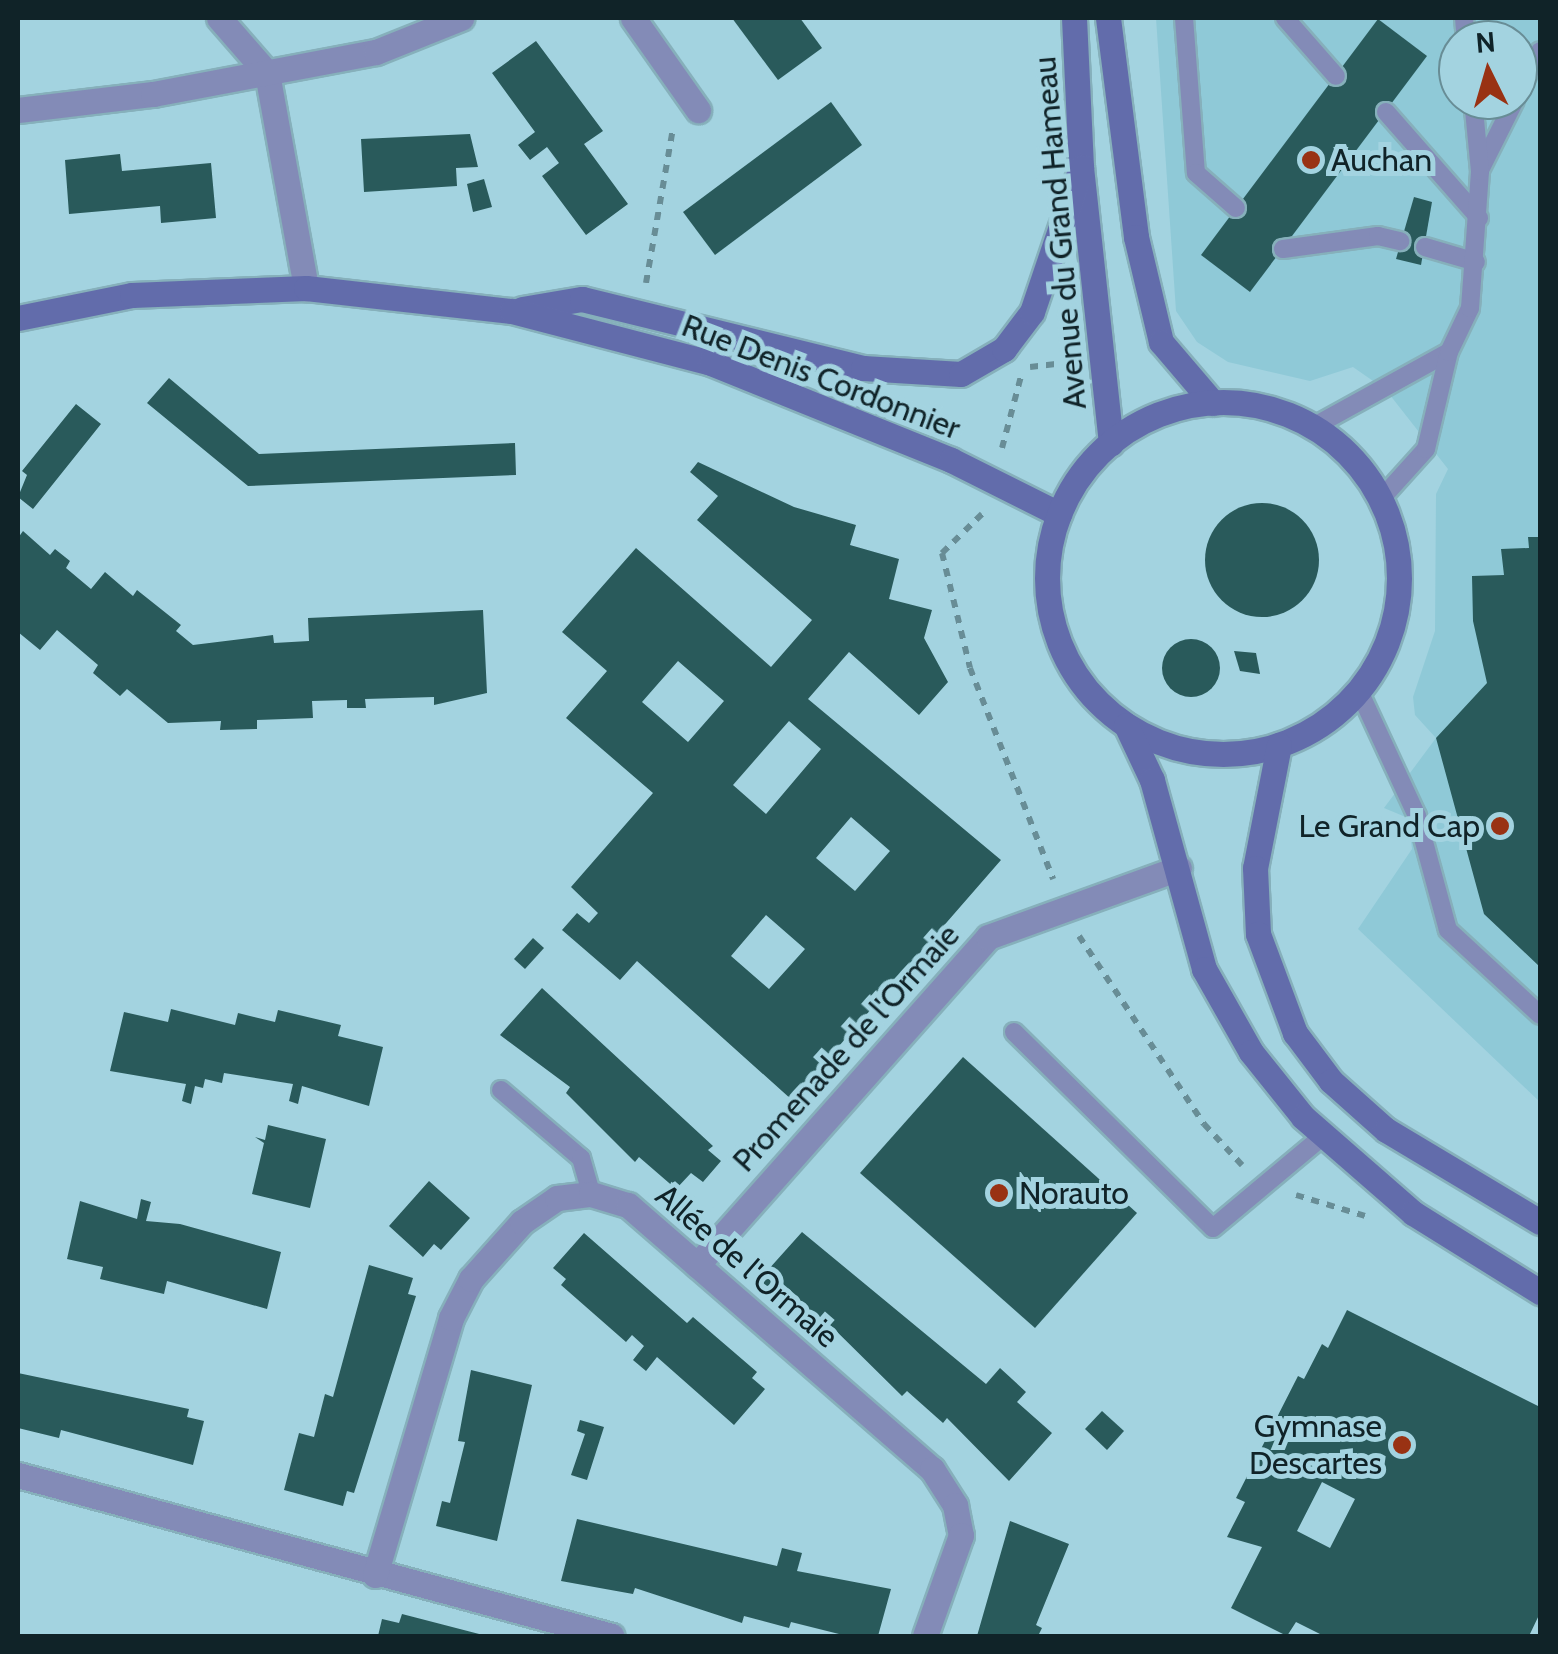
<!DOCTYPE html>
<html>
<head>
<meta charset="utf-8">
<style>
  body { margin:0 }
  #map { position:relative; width:1558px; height:1654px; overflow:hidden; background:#a3d3e0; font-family:Cabin,sans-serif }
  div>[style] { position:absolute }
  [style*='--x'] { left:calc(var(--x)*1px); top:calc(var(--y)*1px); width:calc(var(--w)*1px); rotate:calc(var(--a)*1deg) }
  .built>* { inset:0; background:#8fc9d7 }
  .building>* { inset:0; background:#295a5b }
  .round { border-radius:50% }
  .path>* { height:6px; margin-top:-3px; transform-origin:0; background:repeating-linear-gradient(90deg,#688d96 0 8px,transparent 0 16px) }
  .roads { filter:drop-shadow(2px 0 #86b0bb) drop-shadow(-2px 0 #86b0bb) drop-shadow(0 2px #86b0bb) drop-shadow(0 -2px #86b0bb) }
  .lane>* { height:18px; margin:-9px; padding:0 9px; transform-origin:9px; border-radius:9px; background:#838bb7 }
  .street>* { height:25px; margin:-12.5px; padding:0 12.5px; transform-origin:12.5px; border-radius:12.5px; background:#838bb7 }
  .secondary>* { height:25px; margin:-12.5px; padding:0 12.5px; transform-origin:12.5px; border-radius:12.5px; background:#626cab }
  .secondary>.ring { margin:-12.5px; padding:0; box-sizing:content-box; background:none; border:25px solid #626cab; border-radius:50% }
  .dots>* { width:28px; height:28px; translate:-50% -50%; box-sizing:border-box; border:5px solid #a3d3e0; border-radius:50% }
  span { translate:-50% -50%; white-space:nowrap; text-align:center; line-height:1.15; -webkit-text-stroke:10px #a3d3e0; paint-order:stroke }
  .poi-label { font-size:32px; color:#102328 }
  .left { translate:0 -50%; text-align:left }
  .right { translate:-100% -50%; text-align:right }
  .street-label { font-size:32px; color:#102328 }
  .frame { position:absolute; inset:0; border:20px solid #102328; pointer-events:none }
  .north { position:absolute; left:1438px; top:20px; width:100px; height:100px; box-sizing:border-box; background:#a3d3e0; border:2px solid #688d96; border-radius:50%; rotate:355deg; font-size:28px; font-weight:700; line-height:40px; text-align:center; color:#102328 }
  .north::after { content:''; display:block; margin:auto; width:35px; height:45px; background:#993213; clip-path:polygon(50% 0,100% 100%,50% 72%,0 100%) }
</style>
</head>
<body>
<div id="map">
  <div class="built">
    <div style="clip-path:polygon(evenodd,1156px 18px,1540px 18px,1540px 1102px,1358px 929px,1412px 849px,1408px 818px,1384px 808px,1436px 738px,1415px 715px,1413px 697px,1435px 631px,1436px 494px,1448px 469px,1386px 390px,1353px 367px,1310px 381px,1228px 362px,1197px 342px,1176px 311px,1156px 18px,1458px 40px,1518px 40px,1518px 100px,1458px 100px,1458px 40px)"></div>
  </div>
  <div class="building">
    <div style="clip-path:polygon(732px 18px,800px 18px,822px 48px,778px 80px)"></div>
    <div style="clip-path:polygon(1378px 19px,1427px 56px,1250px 292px,1201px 255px)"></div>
    <div style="clip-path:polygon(536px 41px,603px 131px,584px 144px,628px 204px,586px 235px,542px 176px,559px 163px,547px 147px,530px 160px,518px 145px,535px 132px,492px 73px)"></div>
    <div style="clip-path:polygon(831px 102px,862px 145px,715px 255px,683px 212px)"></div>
    <div style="clip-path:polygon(470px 134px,478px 167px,456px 168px,457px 186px,364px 192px,361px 139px)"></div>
    <div style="clip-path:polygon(120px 154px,122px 171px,211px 163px,216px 218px,161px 223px,160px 206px,69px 214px,65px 160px)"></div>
    <div style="clip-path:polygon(484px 179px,492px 207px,473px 212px,467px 184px)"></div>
    <div style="clip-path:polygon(1414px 197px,1432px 202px,1421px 265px,1396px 259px)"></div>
    <div style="clip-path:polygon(169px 378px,259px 454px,515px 443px,516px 475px,248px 486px,147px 403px)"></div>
    <div style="clip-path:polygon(76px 404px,101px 424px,33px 509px,18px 497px,27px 475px,22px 471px)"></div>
    <div style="clip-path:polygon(evenodd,698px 462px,794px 507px,856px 525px,850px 545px,899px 559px,889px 599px,932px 610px,924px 638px,948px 682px,919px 715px,849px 652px,808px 699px,1001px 860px,792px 1100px,637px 961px,620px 980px,562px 930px,577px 913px,589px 923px,598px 913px,571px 887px,653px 793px,566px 718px,607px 671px,562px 632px,636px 548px,771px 667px,812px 620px,697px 520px,718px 496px,690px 472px,698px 462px,678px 661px,724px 701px,688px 742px,642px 702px,678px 661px,698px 462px,789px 721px,821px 749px,766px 814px,733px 785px,789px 721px,698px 462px,851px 817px,890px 851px,855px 891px,816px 858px,851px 817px,698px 462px,766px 915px,805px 949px,769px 989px,731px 956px,766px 915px)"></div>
    <div class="round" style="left:1205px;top:503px;width:114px;height:114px"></div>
    <div style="clip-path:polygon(23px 531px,50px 555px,55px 549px,70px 561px,66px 568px,91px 589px,105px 572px,133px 596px,137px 590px,181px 625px,176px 631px,193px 645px,273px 635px,274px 643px,309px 641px,308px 618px,483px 610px,487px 693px,434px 705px,434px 697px,365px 699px,366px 708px,347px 708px,347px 700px,312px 701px,313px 718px,257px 720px,257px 729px,220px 730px,221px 721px,168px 723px,127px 689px,120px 696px,93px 673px,98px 665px,57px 630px,40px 650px,18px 632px,18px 538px)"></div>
    <div style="clip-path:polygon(1528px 537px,1540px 537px,1540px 967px,1484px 914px,1436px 738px,1487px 683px,1473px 621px,1472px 576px,1504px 575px,1501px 549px,1529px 548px)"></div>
    <div class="round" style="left:1162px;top:639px;width:58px;height:58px"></div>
    <div style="clip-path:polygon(1234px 651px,1256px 653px,1260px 674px,1240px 671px)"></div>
    <div style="clip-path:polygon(533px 938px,544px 948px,525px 969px,514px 959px)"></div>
    <div style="clip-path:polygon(542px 988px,713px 1146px,708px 1150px,721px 1161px,703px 1182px,691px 1173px,676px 1189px,639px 1157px,635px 1162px,566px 1093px,570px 1087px,500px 1035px)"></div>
    <div style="clip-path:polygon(171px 1009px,235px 1025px,238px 1013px,275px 1022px,278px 1010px,341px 1025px,338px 1036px,383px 1047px,369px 1106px,302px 1086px,298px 1104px,289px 1101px,293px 1084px,224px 1073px,222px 1083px,205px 1079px,203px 1088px,195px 1086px,191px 1104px,182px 1101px,186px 1084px,110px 1071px,124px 1012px,168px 1022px)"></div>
    <div style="clip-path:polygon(963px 1057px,1137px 1213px,1035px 1328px,860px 1173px)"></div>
    <div style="clip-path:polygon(268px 1125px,326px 1139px,310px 1208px,252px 1194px,264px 1143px,255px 1137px,265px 1140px)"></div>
    <div style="clip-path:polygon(429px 1181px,470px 1218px,441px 1250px,434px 1244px,423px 1257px,389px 1226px)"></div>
    <div style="clip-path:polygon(141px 1199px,151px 1202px,146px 1221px,180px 1224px,281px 1252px,267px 1309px,167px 1281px,164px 1294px,100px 1279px,103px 1267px,67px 1259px,80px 1201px,137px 1219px)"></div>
    <div style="clip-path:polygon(802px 1232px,986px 1384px,1000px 1368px,1026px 1392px,1017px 1402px,1052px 1433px,1009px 1481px,947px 1418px,943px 1423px,907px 1391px,902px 1396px,823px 1318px,819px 1324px,759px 1280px)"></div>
    <div style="clip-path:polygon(584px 1233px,687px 1323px,693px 1317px,757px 1372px,752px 1378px,765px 1389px,734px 1425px,657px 1357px,646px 1371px,633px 1360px,644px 1346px,632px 1335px,626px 1342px,561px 1285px,566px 1279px,553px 1268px)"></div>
    <div style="clip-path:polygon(369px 1265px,413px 1278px,408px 1294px,416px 1296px,354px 1493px,347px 1491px,343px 1506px,284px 1490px,299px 1433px,314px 1437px,325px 1394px,333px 1397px)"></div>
    <div style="clip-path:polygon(evenodd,1347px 1310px,1540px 1407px,1540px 1613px,1529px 1636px,1324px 1636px,1296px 1622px,1287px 1636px,1231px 1608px,1262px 1547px,1227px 1537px,1245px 1502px,1236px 1498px,1298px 1376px,1304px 1379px,1322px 1344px,1328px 1348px,1347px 1310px,1322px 1482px,1355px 1499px,1330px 1548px,1297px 1531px,1322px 1482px)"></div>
    <div style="clip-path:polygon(471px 1370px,532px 1385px,497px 1541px,436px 1526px,442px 1501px,450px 1503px,465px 1442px,458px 1441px)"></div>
    <div style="clip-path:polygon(18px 1373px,189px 1409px,187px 1417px,204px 1421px,193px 1465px,61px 1430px,59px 1438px,18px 1428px)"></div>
    <div style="clip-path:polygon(1102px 1411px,1124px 1431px,1107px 1450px,1085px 1429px)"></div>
    <div style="clip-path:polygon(580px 1420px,604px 1427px,587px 1480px,571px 1475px,585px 1434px,577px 1431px)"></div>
    <div style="clip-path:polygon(577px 1519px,777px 1566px,782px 1548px,802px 1553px,797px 1571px,891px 1589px,878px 1636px,847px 1636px,791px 1622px,789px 1628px,744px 1616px,742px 1623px,635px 1588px,633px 1594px,561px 1581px)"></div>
    <div style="clip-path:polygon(1010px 1521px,1069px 1544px,1036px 1625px,1042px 1628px,1038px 1636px,977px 1636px)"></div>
    <div style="clip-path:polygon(402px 1614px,483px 1635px,483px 1636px,378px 1636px,382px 1619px,399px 1623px)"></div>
  </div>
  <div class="path">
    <div style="--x:646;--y:283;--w:156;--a:-80.1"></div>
    <div style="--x:1030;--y:367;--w:43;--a:-6.6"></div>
    <div style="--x:1002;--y:448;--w:74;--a:-75.2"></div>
    <div style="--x:982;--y:514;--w:56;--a:135.7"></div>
    <div style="--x:942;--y:553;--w:118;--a:76.3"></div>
    <div style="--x:970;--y:668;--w:227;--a:68.5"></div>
    <div style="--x:1079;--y:936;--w:226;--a:56.4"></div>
    <div style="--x:1204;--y:1124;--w:56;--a:47.2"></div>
    <div style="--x:1296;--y:1195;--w:72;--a:16.9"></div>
  </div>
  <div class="roads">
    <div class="lane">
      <div style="--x:1184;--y:18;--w:155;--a:85.6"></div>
      <div style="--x:1196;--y:173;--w:53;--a:41.2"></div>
      <div style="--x:1285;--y:18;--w:77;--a:48.7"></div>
      <div style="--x:1464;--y:18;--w:22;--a:85"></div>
      <div style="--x:1518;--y:93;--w:47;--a:-62.4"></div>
      <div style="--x:1386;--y:112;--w:141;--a:48.7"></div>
      <div style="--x:1480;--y:170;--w:78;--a:-63.4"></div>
      <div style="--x:1425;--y:247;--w:53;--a:16.4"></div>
      <div style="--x:1283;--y:249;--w:96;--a:-7.8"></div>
      <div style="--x:1378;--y:236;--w:23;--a:13"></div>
      <div style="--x:1313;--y:427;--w:155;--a:-28.9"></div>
      <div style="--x:1381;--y:499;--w:67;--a:-48"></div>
      <div style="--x:1426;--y:449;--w:100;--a:-76.7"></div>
      <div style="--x:1449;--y:352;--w:49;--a:-64.5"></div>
      <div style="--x:1470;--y:308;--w:137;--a:-85.8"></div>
      <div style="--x:1480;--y:171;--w:71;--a:-95.6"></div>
      <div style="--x:1359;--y:691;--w:138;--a:65.1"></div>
      <div style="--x:1417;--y:816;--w:118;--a:74.8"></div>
      <div style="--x:1448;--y:930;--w:125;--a:42.7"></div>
      <div style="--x:1014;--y:1032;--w:279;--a:44.6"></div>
      <div style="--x:1213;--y:1228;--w:143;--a:-39.9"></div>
      <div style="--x:501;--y:1090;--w:105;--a:40.4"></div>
      <div style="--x:581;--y:1158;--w:37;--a:74"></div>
    </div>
    <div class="street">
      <div style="--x:219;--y:18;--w:73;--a:48.9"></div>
      <div style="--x:267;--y:73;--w:219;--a:79.7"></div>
      <div style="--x:633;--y:18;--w:113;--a:54.8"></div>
      <div style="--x:18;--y:110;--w:136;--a:-6.8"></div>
      <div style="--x:153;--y:94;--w:227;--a:-10.7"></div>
      <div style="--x:376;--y:52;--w:92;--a:-21.8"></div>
      <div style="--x:697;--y:1265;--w:438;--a:-48.4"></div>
      <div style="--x:988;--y:937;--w:203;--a:-19.9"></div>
      <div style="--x:18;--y:1475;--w:615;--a:15.17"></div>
      <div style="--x:375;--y:1575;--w:268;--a:-73.5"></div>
      <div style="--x:451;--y:1318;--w:44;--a:-62.9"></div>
      <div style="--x:471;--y:1279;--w:76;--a:-48.2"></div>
      <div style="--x:522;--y:1222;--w:42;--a:-34.4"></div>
      <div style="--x:557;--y:1198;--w:34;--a:-7"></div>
      <div style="--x:591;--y:1194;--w:39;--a:17"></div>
      <div style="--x:628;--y:1205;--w:403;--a:41"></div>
      <div style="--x:932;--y:1469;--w:43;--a:57.4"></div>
      <div style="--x:955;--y:1505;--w:31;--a:79"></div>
      <div style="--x:961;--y:1535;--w:107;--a:109.6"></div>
    </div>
    <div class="secondary">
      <div style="--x:1074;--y:18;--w:149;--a:87.3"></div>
      <div style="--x:1081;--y:167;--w:278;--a:83.8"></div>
      <div style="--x:1108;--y:18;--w:221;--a:82.7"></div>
      <div style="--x:1136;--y:237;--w:108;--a:76.6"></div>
      <div style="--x:1161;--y:342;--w:80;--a:49.6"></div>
      <div style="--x:522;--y:309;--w:61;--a:-9.5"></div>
      <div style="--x:582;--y:299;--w:289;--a:13.8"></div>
      <div style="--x:863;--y:368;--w:98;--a:3.5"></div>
      <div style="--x:961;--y:374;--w:50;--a:-30.2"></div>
      <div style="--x:1004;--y:349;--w:46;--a:-52.9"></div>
      <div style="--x:1032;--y:312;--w:153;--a:-71.3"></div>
      <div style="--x:18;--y:318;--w:116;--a:-11.4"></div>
      <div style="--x:132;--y:295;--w:174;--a:-2.3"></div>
      <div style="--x:306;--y:288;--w:207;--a:6.4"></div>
      <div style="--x:512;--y:311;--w:206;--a:14.6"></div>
      <div style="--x:711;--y:363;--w:259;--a:22"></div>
      <div style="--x:951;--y:460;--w:121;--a:26.6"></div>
      <div class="ring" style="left:1047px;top:402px;width:327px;height:327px"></div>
      <div style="--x:1126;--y:725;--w:61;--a:64.7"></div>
      <div style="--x:1152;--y:780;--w:196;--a:74.6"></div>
      <div style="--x:1204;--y:969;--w:95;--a:60.5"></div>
      <div style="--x:1251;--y:1052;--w:83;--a:51.3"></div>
      <div style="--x:1303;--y:1117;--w:146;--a:41.1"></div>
      <div style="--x:1413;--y:1213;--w:150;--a:31.9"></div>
      <div style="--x:1279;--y:745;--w:125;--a:101"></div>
      <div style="--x:1255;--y:868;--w:66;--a:87.4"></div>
      <div style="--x:1258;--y:934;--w:106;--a:69.5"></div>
      <div style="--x:1295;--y:1033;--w:60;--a:53.1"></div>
      <div style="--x:1331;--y:1081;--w:74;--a:41.7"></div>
      <div style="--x:1386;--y:1130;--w:179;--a:30.9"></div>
    </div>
  </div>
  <div class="dots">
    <div style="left:1311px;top:160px;background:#993213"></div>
    <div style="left:1500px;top:826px;background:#993213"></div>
    <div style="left:999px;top:1193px;background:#993213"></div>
    <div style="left:1402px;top:1445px;background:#993213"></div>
  </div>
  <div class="poi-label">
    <span class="left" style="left:1331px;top:160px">Auchan</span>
    <span class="right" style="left:1480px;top:826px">Le Grand Cap</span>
    <span class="left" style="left:1019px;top:1193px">Norauto</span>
    <span class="right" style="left:1382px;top:1445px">Gymnase<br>Descartes</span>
  </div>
  <div class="street-label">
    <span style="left:1060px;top:233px;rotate:-95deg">Avenue du Grand Hameau</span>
    <span style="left:821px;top:377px;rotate:21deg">Rue Denis Cordonnier</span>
    <span style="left:846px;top:1048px;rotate:-48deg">Promenade de l'Ormaie</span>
    <span style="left:747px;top:1266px;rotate:41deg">Allée de l'Ormaie</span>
  </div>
  <div class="frame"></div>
  <div class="north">N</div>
</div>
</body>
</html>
